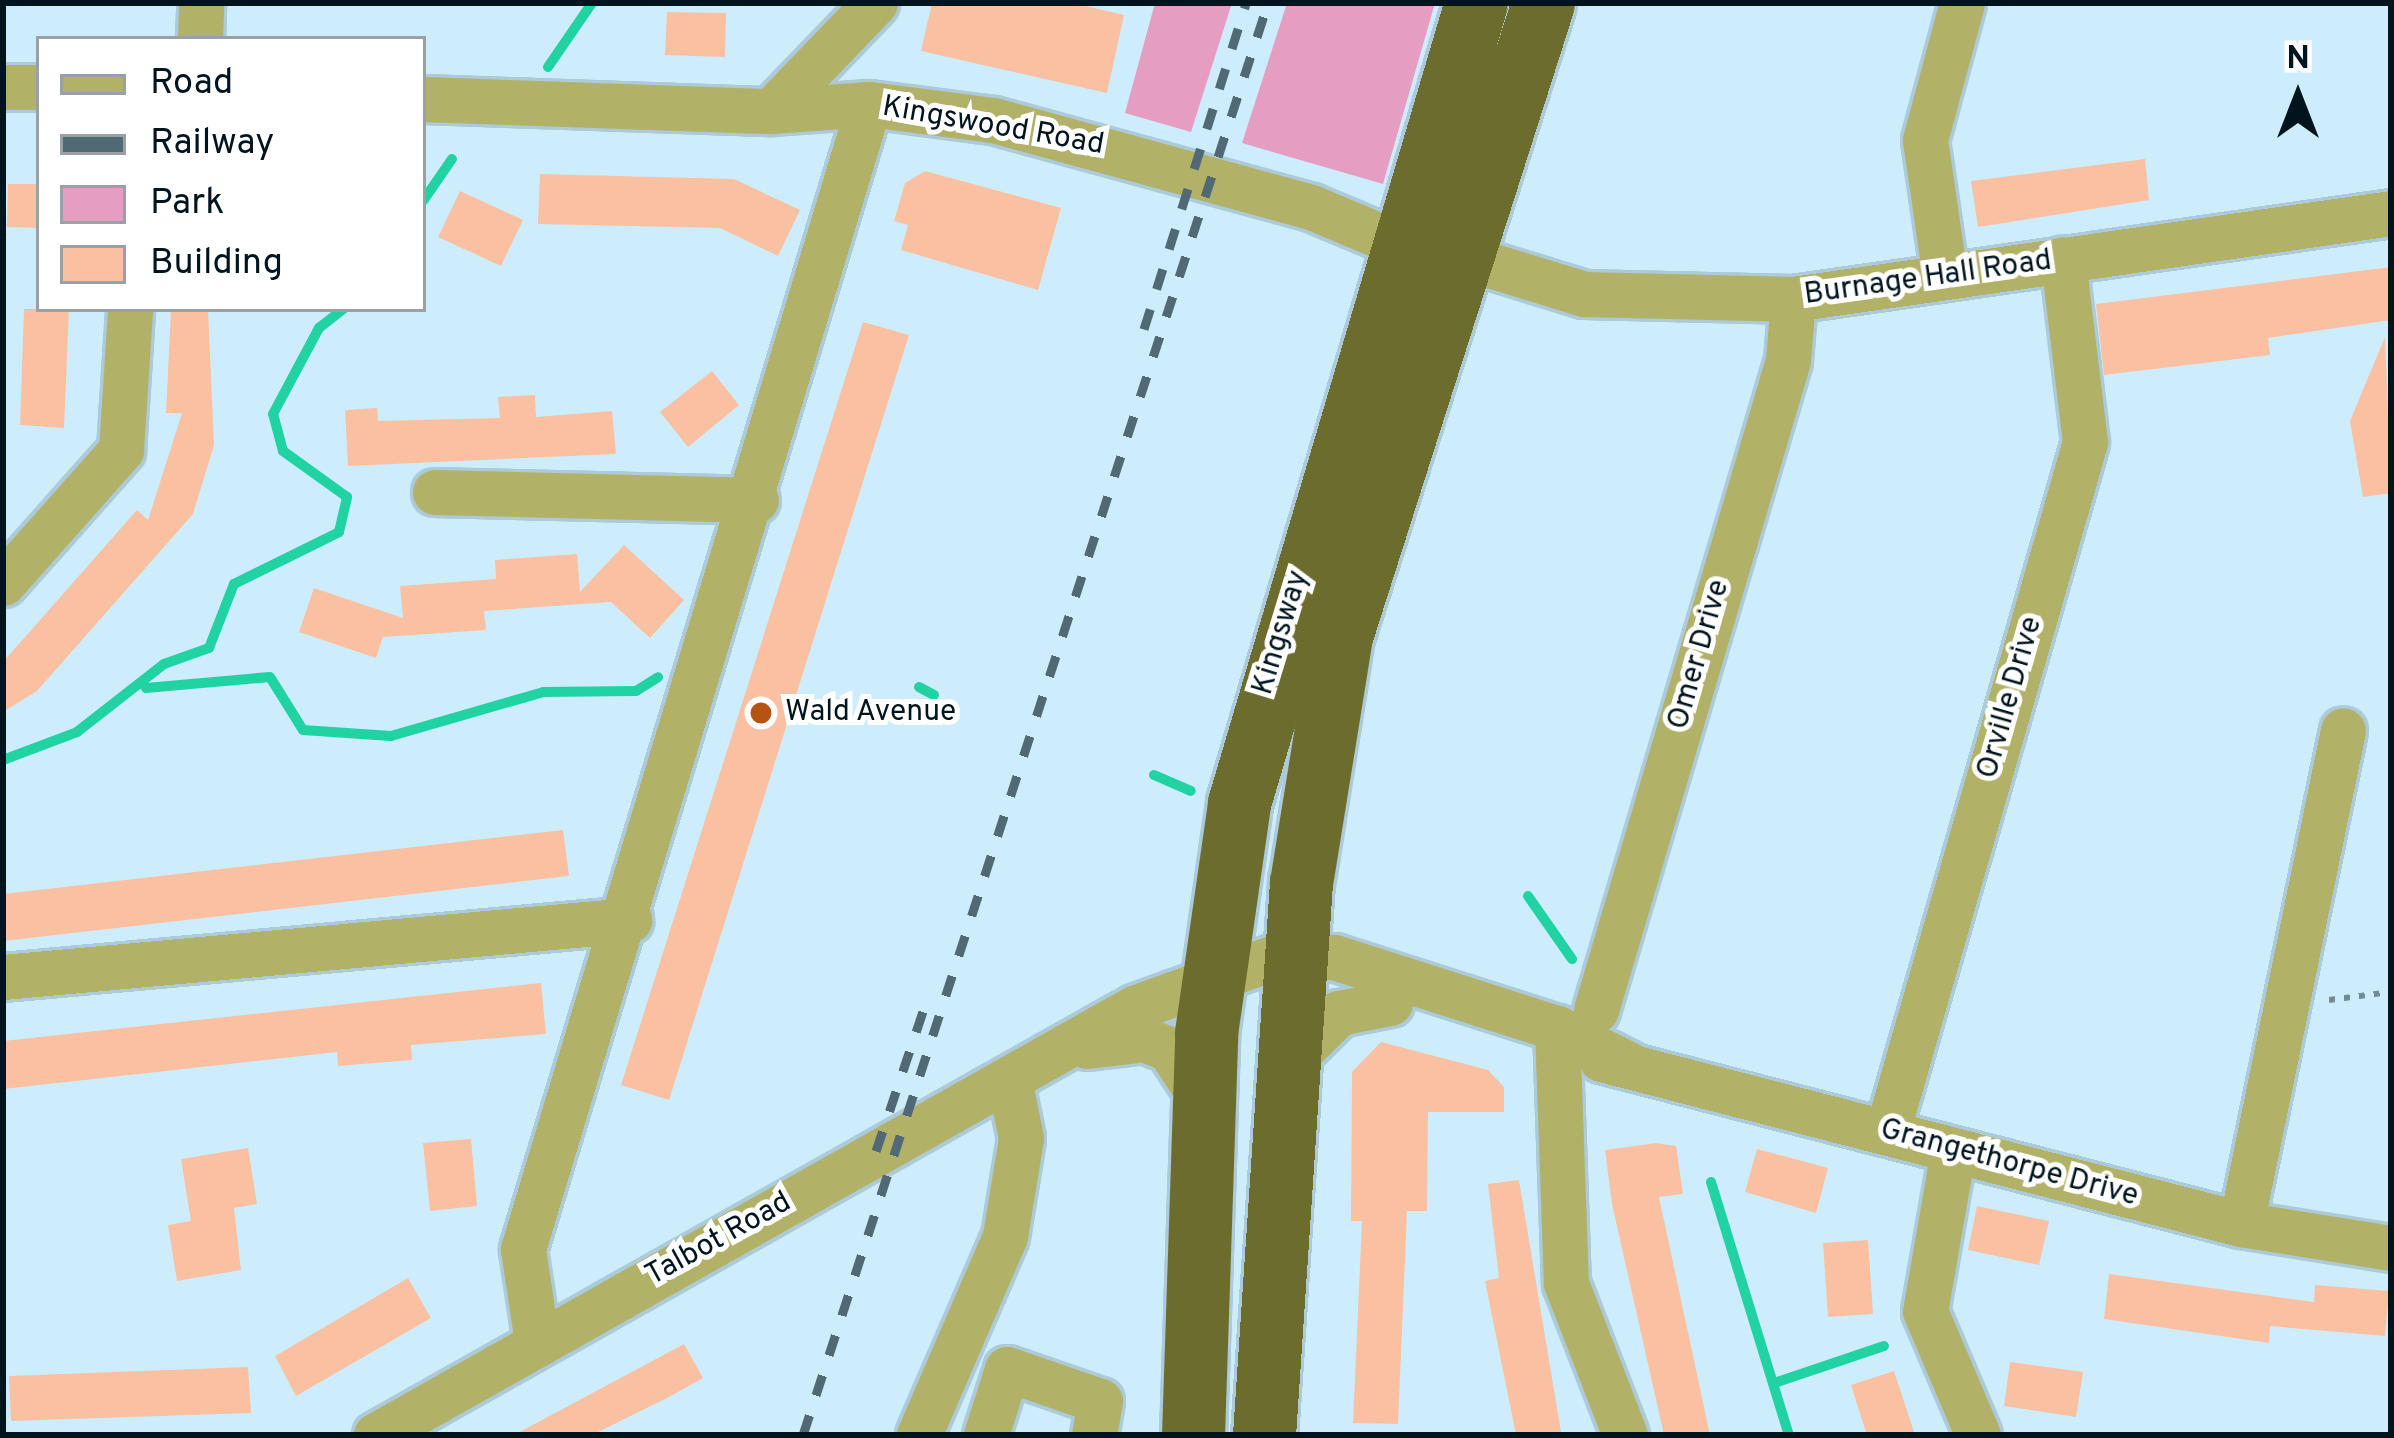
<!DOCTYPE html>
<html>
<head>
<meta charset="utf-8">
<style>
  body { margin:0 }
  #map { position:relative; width:2394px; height:1438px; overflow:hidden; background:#ceedfc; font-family:Overpass,sans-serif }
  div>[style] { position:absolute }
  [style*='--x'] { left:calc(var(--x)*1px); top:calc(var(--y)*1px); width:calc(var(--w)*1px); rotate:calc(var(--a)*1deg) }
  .green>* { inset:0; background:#e59ec1 }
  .stream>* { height:10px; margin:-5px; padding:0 5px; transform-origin:5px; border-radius:5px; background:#21d3a3 }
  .building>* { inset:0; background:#f9c0a2 }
  .path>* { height:6px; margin-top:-3px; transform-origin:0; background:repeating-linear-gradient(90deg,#718b98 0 6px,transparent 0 15px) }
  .roads { filter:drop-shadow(3px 0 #adcad8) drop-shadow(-3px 0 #adcad8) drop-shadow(0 3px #adcad8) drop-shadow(0 -3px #adcad8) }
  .minor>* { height:45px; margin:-22.5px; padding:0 22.5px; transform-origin:22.5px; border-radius:22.5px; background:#b1b168 }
  .highway>* { height:63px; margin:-31.5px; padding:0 31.5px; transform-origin:31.5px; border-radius:31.5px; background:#6c6c2d }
  .rail>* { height:9px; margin-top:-4.5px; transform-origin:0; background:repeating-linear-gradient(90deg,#516975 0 21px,transparent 0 42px) }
  .dots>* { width:33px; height:33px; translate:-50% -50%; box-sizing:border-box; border:6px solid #fff; border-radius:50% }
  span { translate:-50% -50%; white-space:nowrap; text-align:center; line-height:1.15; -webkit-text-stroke:10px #fff; paint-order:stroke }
  .street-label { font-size:30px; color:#00141e }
  .poi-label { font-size:30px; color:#00141e }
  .left { translate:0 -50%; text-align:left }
  .frame { position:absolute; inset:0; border:6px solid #00141e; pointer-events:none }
  .legend { position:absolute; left:36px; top:36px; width:390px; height:276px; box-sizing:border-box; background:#fff; border:3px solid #99a1a5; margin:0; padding:15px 21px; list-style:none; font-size:36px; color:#00141e }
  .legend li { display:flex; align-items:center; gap:24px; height:60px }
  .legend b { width:60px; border:3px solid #99a1a5 }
  .north { position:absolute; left:2238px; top:36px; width:120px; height:120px; -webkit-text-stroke:9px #fff; paint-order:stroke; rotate:0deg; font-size:33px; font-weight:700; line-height:48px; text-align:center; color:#00141e }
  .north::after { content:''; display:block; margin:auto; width:42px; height:54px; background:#00141e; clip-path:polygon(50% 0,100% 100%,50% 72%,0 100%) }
</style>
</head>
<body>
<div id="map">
  <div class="green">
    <div style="clip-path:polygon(1155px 3px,1232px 3px,1191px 132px,1125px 113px)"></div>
    <div style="clip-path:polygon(1287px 3px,1435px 3px,1383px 184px,1242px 143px)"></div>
  </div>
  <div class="stream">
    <div style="--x:548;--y:67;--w:78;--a:-55.5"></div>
    <div style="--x:423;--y:201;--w:51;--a:-55.4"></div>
    <div style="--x:919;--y:687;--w:17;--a:28"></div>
    <div style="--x:146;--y:688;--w:124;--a:-5.1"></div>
    <div style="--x:270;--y:677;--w:62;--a:58.1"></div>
    <div style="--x:303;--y:730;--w:88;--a:3.9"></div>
    <div style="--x:391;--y:736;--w:158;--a:-16.1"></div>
    <div style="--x:543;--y:692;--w:93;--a:-0.6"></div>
    <div style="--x:636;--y:691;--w:26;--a:-32"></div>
    <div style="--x:3;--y:760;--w:79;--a:-20.7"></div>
    <div style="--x:77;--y:732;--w:110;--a:-38"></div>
    <div style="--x:164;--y:664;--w:48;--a:-19.6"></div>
    <div style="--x:209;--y:648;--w:69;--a:-68.7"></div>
    <div style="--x:234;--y:584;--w:117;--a:-26.3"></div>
    <div style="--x:339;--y:532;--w:36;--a:-77"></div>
    <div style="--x:347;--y:497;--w:79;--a:-144.3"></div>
    <div style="--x:283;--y:451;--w:38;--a:-105"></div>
    <div style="--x:273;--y:414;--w:98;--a:-61.9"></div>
    <div style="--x:319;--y:328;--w:31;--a:-38"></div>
    <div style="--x:1154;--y:775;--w:40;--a:23.4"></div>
    <div style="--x:1528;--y:896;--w:77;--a:55.1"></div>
    <div style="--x:1711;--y:1182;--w:265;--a:72.9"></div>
    <div style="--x:1774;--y:1383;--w:116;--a:-18.6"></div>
  </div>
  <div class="building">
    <div style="clip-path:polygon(932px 3px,1073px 3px,1124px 15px,1107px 93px,921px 51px)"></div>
    <div style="clip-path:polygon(667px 12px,726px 13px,725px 57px,665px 55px)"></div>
    <div style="clip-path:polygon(2145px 159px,2149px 200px,1978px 227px,1971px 181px)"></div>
    <div style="clip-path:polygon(925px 171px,1061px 208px,1038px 290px,901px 250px,908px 225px,894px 221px,905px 183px)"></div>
    <div style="clip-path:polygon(540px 174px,734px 179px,800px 210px,778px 256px,720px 228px,538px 224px)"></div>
    <div style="clip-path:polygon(8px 184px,39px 184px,39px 228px,7px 227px)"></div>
    <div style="clip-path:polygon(460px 191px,523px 220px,501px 266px,438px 237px)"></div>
    <div style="clip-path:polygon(2391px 267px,2391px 320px,2268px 338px,2270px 355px,2104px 375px,2096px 304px)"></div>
    <div style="clip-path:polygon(24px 309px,69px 309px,64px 428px,20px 425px)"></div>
    <div style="clip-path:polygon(171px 309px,208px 309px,214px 445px,193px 514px,37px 691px,3px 712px,3px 662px,137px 510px,148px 520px,182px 413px,166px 413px)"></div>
    <div style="clip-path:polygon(863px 322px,909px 335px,669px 1100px,621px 1085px)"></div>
    <div style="clip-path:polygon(2385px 337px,2391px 493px,2363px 497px,2350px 421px)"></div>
    <div style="clip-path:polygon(712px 371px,739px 405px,688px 447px,660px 412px)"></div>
    <div style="clip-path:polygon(535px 395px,536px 417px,612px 411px,616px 454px,348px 466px,345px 410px,377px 408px,378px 421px,500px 418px,498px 397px)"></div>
    <div style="clip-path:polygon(624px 545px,684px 600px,650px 638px,611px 602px,484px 611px,486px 630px,383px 637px,376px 658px,299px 632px,314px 588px,403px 618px,400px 586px,496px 579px,495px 560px,577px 554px,580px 592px)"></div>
    <div style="clip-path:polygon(563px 830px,569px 876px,3px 941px,3px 894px)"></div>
    <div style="clip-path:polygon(541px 983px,546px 1034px,411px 1045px,412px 1060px,338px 1066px,337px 1052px,3px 1089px,3px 1041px)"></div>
    <div style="clip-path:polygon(1381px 1042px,1488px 1070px,1504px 1087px,1504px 1112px,1428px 1112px,1427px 1211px,1407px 1211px,1398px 1424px,1353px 1423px,1362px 1221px,1351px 1221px,1352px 1072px)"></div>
    <div style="clip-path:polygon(471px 1139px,477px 1206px,430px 1211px,423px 1143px)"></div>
    <div style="clip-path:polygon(1656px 1143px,1676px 1146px,1683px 1194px,1659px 1197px,1710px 1435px,1664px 1435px,1612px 1204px,1605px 1150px)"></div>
    <div style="clip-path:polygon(248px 1148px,257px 1204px,234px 1208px,241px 1270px,177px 1281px,168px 1225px,191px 1221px,181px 1159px)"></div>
    <div style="clip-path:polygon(1757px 1149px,1828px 1168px,1816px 1213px,1745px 1192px)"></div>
    <div style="clip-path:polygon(1519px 1180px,1561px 1432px,1545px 1435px,1516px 1435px,1485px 1281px,1499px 1278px,1488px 1184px)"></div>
    <div style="clip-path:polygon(1977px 1206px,2049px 1221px,2039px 1265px,1968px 1250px)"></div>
    <div style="clip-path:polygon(1868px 1240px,1873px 1314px,1828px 1317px,1823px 1243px)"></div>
    <div style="clip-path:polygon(2109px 1274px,2314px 1302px,2315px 1285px,2389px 1291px,2385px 1336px,2270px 1326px,2269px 1343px,2104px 1319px)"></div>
    <div style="clip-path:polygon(408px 1278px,431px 1318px,296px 1396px,275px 1356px)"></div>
    <div style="clip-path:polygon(684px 1344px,703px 1378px,667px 1398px,592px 1435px,514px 1435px)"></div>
    <div style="clip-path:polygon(2010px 1362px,2083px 1372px,2076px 1417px,2004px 1406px)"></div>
    <div style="clip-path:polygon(248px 1367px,251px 1413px,11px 1421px,9px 1376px)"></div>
    <div style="clip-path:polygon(1894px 1371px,1915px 1435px,1867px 1435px,1851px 1385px)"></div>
  </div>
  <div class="path">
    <div style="--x:2329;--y:1000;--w:63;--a:-7.4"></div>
  </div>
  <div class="roads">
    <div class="minor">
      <div style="--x:200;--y:39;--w:36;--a:-88"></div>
      <div style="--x:3;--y:87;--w:36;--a:0"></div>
      <div style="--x:423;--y:99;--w:348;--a:2"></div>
      <div style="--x:771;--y:111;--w:98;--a:-4.1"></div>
      <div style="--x:869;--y:104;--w:125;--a:7.4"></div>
      <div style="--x:993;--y:120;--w:330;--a:15.3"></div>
      <div style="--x:1311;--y:207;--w:101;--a:22.8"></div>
      <div style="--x:771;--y:111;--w:150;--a:-46.1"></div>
      <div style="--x:1467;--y:258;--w:122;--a:17.1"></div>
      <div style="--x:1584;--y:294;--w:209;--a:1.4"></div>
      <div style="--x:1793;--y:299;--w:604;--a:-8.18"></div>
      <div style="--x:1945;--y:277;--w:138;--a:-98.3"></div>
      <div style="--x:1925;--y:140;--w:142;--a:-74.9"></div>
      <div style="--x:435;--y:492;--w:321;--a:1.4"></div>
      <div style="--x:3;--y:583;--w:178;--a:-48.4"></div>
      <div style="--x:121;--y:450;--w:141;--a:-86.3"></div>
      <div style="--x:3;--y:977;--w:629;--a:-5.2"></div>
      <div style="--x:1596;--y:1010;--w:678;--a:-73.54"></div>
      <div style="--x:1788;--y:360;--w:61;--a:-85.3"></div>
      <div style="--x:1557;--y:1028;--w:255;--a:88"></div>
      <div style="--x:1566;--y:1283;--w:163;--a:68.8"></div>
      <div style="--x:1087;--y:1046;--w:57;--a:-7"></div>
      <div style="--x:1144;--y:1039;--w:27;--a:22"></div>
      <div style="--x:1169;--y:1049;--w:62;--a:56.8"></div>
      <div style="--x:1601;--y:1059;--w:661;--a:14.46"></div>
      <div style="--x:2241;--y:1224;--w:152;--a:9.1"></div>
      <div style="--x:1290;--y:1061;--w:69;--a:-44.4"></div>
      <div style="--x:1339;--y:1013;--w:52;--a:-11.1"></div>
      <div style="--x:1887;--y:1132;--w:718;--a:-73.99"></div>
      <div style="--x:2085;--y:442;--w:184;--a:-96.9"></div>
      <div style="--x:1953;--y:1151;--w:162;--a:99.9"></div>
      <div style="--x:1925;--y:1311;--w:135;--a:66.9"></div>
      <div style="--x:2241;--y:1224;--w:504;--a:-78.33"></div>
      <div style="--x:537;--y:1342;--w:94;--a:-98.6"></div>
      <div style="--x:523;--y:1249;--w:1196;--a:-73.19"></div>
      <div style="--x:376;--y:1435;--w:870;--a:-29.39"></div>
      <div style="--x:1134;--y:1008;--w:150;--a:-19.9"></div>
      <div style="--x:1275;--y:957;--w:59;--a:0"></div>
      <div style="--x:1334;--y:957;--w:234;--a:17.7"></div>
      <div style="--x:1557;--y:1028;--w:82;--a:26.9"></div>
      <div style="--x:919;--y:1435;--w:217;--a:-66.6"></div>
      <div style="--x:1005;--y:1236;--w:99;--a:-80.7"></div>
      <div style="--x:1021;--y:1138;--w:60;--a:-101.5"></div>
      <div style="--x:986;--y:1435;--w:69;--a:-72.3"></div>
      <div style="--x:1007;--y:1369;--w:98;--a:19"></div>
      <div style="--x:1100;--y:1401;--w:35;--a:100"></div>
    </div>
    <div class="highway">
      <div style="--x:1193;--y:1435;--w:402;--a:-88.1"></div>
      <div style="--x:1206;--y:1033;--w:232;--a:-81.8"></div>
      <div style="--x:1239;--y:803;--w:834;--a:-73.5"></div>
      <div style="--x:1264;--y:1435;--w:553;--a:-86.17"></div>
      <div style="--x:1301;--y:883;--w:250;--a:-80.8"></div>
      <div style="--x:1341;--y:636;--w:664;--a:-72.3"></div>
    </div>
  </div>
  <div class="rail">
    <div style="--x:1144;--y:329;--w:342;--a:-72.6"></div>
    <div style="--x:876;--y:1151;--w:151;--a:-71.4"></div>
    <div style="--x:803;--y:1435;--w:1506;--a:-72.01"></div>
  </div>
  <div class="dots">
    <div style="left:761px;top:713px;background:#b55412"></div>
  </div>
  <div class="street-label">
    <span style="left:993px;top:127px;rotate:10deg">Kingswood Road</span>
    <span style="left:1928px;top:279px;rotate:-8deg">Burnage Hall Road</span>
    <span style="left:1282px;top:633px;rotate:-73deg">Kingsway</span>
    <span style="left:1700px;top:655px;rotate:-74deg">Omer Drive</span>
    <span style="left:2011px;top:698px;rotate:-74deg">Orville Drive</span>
    <span style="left:2009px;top:1164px;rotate:15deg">Grangethorpe Drive</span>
    <span style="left:719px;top:1240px;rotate:-29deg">Talbot Road</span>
  </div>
  <div class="poi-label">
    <span class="left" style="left:785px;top:713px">Wald Avenue</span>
  </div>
  <div class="frame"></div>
  <ul class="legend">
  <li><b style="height:15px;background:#b1b168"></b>Road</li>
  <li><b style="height:15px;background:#516975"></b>Railway</li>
  <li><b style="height:33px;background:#e59ec1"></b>Park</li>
  <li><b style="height:33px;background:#f9c0a2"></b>Building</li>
  </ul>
  <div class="north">N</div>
</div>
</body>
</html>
